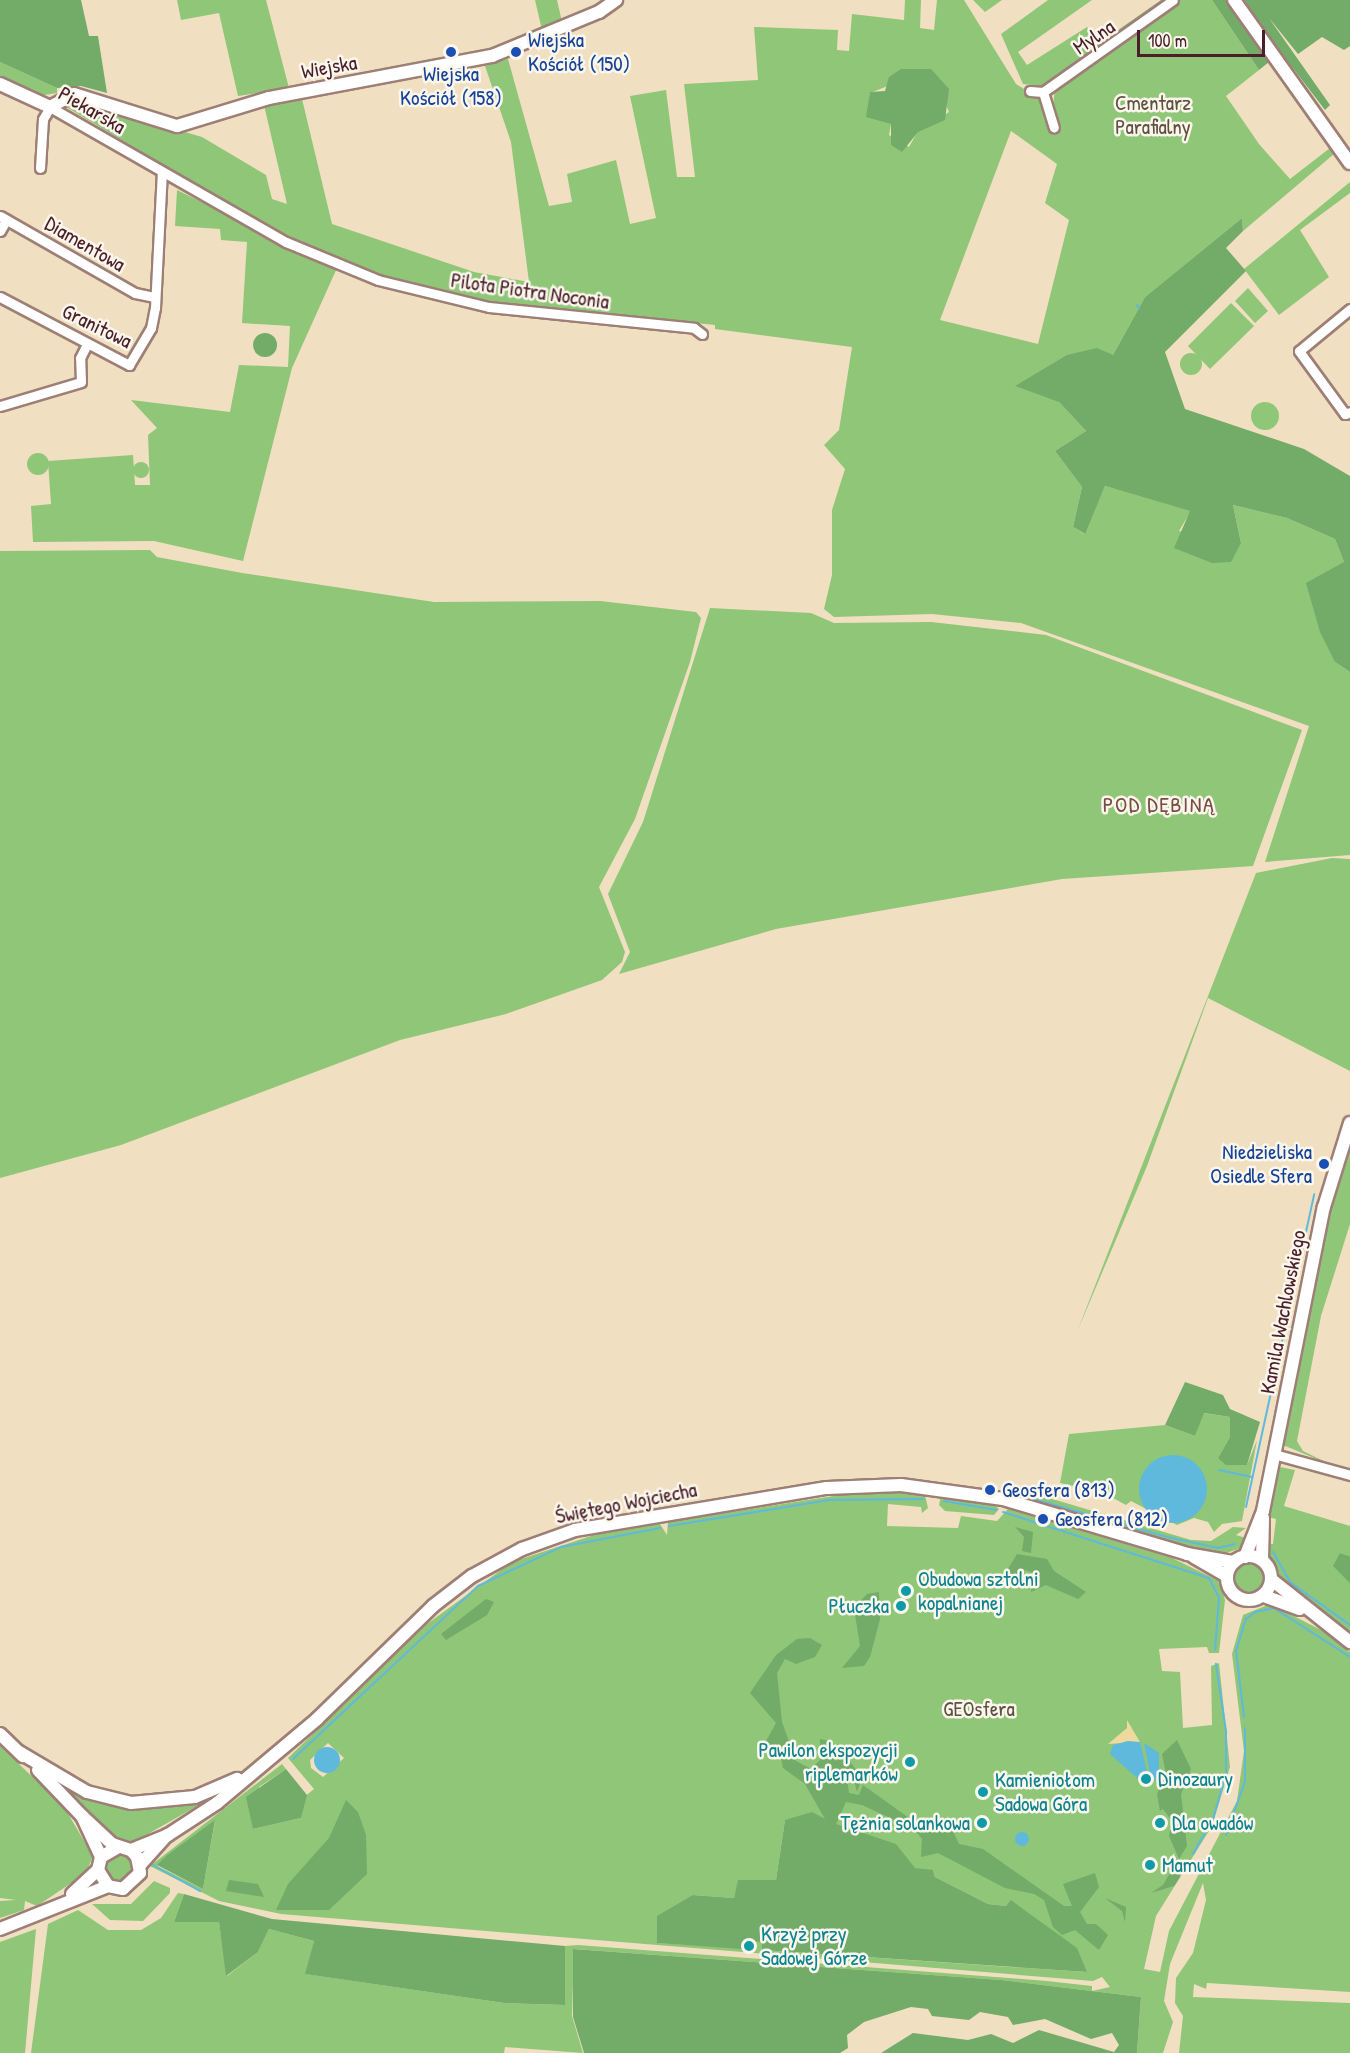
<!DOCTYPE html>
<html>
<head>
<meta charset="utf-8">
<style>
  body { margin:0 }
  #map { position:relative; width:1350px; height:2053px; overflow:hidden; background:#f1dfc1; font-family:"Patrick Hand",sans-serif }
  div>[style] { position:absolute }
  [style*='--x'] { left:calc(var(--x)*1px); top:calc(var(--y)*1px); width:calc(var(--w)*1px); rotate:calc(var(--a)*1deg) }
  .green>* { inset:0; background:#8fc678 }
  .round { border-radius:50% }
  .forest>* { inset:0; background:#73ab68 }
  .sand>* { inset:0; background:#eeda9e }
  .water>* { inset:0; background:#5fb9dd }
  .stream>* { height:2px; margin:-1px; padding:0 1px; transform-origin:1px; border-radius:1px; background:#5fb9dd }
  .roads { filter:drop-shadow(2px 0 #9e7f76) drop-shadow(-2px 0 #9e7f76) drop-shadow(0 2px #9e7f76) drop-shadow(0 -2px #9e7f76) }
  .minor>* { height:9px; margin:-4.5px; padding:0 4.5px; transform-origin:4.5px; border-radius:4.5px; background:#fff }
  .tertiary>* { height:12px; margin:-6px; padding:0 6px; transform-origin:6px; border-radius:6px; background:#fff }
  .tertiary>.ring { margin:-6px; padding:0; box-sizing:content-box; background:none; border:12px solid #fff; border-radius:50% }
  .dots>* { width:16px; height:16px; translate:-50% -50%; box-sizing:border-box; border:3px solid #fbf7ec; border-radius:50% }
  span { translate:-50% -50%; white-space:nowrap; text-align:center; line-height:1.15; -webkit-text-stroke:5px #fbf7ec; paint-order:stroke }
  .street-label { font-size:21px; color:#4a1f2b }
  .transit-label { font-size:21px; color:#164399 }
  .left { translate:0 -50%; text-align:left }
  .right { translate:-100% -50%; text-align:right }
  .park-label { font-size:21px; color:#5f5142 }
  .culture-label { font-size:21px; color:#0d838f }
  .neighbourhood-label { font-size:22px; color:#7a4d44; letter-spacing:1.5px }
  .scale { position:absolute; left:1137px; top:30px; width:128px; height:27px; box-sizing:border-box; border:3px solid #4a1f2b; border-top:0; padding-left:8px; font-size:18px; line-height:21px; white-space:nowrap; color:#4a1f2b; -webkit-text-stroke:4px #fbf7ec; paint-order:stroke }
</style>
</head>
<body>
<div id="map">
  <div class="green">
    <div style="clip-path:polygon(177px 0,266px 0,289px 88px,238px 96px,219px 13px,181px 20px)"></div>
    <div style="clip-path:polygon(535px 0,557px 0,562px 22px,542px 30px)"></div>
    <div style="clip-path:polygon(evenodd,905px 0,921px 0,920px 28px,934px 30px,937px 0,964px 0,1016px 84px,1053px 107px,1055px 88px,1023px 84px,1001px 34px,1048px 0,1092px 0,1018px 52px,1027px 65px,1087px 27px,1098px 44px,1161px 0,1212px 0,1259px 70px,1226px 96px,1259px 144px,1290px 179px,1330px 148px,1334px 154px,1243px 231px,1242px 218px,1145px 297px,1113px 355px,1059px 402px,1086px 431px,1055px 451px,1082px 487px,1073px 527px,1084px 534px,1105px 486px,1191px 511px,1179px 531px,1241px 543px,1233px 505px,1287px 518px,1335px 539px,1344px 562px,1335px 662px,1350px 672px,1350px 855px,1265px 862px,1309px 726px,1021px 623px,932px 614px,834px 617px,824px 609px,832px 575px,832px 510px,845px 469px,824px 445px,839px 430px,852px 347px,715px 329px,715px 325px,469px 300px,382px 277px,263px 225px,63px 105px,83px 102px,202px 137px,266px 175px,272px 199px,287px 204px,264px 105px,302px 99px,332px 224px,474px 272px,529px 282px,511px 142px,485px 66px,508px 59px,549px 206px,572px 202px,567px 174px,616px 160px,630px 224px,656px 218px,630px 96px,666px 90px,677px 177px,695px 177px,684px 84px,758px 80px,754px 27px,838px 30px,837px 50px,849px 51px,852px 14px,904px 20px,905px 0,931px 69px,949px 112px,918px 131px,909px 147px,889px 135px,891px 124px,869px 101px,870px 93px,931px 69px,905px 0,1011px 131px,1057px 164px,1045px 203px,1069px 220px,1038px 344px,940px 320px,1011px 131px)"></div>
    <div style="clip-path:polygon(973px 0,1002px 0,985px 12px)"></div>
    <div style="clip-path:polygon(0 62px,57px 88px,57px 93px,38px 96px,0 80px)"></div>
    <div style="clip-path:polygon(1350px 182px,1350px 193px,1300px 230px,1329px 277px,1279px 315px,1244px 269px)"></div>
    <div style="clip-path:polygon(177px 190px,337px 268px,292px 368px,243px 561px,154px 541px,33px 542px,31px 506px,51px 504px,48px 461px,133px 455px,135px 485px,150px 485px,148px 435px,157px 428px,131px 400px,230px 412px,239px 365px,288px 367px,290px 326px,242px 323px,247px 242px,221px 240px,220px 229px,175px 226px)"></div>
    <div style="clip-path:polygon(1248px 288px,1268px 311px,1255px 323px,1235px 301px)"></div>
    <div style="clip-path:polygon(1231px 303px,1254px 326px,1210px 369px,1188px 346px)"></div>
    <div class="round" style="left:1180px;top:353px;width:22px;height:22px"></div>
    <div class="round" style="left:1251px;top:402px;width:28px;height:28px"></div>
    <div class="round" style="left:27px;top:453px;width:22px;height:22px"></div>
    <div class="round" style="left:133px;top:462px;width:16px;height:16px"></div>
    <div style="clip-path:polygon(150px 550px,157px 557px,242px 573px,434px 602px,600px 601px,696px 612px,701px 618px,690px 662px,635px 819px,599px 887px,625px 952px,622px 962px,602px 980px,506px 1014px,400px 1040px,121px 1145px,0 1178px,0 551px)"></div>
    <div style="clip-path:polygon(710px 608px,811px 613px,834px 623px,931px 622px,1046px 635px,1302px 730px,1253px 866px,1062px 879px,776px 929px,619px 974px,630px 952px,608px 894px,643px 822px)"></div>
    <div style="clip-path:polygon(1332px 858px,1350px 859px,1350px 1071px,1208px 998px,1147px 1166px,1077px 1332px,1256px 873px)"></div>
    <div style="clip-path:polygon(1350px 1143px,1350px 1224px,1321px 1316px,1297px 1441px,1303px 1451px,1338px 1468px,1283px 1445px,1334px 1193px)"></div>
    <div style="clip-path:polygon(1203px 1413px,1230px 1417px,1230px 1437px,1218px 1458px,1247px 1465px,1257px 1440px,1242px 1521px,1222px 1524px,1214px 1532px,1208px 1522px,1194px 1518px,1177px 1525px,1131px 1501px,1126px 1505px,1104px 1493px,1060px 1483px,1069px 1434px,1165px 1425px,1195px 1436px)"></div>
    <div style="clip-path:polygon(1280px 1467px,1295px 1470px,1284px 1506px,1350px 1526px,1350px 1556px,1340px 1553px,1350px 1583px,1350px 1635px,1275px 1577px,1266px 1556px,1265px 1544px,1273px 1544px,1276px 1519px,1268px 1517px)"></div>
    <div style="clip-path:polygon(evenodd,897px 1492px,925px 1495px,928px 1508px,922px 1513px,921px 1507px,888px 1504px,887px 1526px,958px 1528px,961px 1516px,997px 1521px,1008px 1509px,1172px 1558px,1219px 1581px,1225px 1600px,1219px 1653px,1209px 1653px,1207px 1647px,1159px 1649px,1162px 1671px,1180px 1672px,1183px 1728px,1212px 1725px,1211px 1666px,1219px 1663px,1230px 1767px,1212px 1826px,1156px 1916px,1144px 1969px,1160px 1972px,1169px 1931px,1237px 1801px,1244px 1751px,1232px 1654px,1243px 1615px,1270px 1604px,1325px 1632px,1350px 1652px,1350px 1992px,1207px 1983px,1206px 1989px,1194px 1984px,1193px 1997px,1350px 2003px,1350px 2053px,1179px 2053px,1183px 2016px,1175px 2003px,1176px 1978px,1193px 1953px,1206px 1900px,1203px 1883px,1170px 1964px,1164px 2001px,1173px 2022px,1163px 2053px,1137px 2053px,1141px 1997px,1001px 1980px,574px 1949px,572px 2016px,583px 2053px,505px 2047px,504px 2053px,31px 2053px,48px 1924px,78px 1910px,108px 1930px,141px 1930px,161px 1918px,178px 1893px,184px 1894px,174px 1922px,219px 1922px,227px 1976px,258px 1952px,269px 1929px,314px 1941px,306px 1974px,504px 2003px,564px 2005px,565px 1946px,578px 1945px,1047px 1981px,1092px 1986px,1092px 1991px,1110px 1987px,1102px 1977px,1093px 1981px,281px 1914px,219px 1901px,150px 1866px,282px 1764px,286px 1769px,259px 1787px,253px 1829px,301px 1818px,303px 1798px,314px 1789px,288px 1758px,427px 1624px,512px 1562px,597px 1534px,660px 1524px,667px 1535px,668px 1522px,840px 1495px,897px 1492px,328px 1743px,344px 1758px,323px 1777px,311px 1768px,310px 1760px,328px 1743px,897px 1492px,785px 1820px,919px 1870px,933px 1870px,935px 1877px,988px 1904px,1006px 1906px,1012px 1901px,1049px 1928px,1086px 1972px,762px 1950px,763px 1942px,743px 1940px,742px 1948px,658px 1943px,660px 1925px,693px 1895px,734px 1898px,739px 1880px,776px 1880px,785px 1820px,897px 1492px,215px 1821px,203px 1889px,157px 1866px,193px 1837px,215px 1821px)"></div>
    <div style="clip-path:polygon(1032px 1493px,1191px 1540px,1211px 1541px,1233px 1527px,1246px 1528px,1236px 1535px,1246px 1538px,1241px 1548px,1217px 1556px,1029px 1502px)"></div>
    <div style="clip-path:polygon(941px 1496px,994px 1505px,999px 1509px,994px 1515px,945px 1511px,939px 1505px)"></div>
    <div class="round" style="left:1233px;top:1563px;width:32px;height:32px"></div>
    <div style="clip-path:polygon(0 1746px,64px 1807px,93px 1856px,86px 1873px,46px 1900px,37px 1906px,25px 1901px,24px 1910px,0 1918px,0 1901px,16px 1900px,0 1898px)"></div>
    <div style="clip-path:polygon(61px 1784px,133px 1808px,177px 1806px,220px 1793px,132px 1843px,114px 1838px)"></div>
    <div style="clip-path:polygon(116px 1849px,136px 1859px,132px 1882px,108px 1884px,101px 1860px)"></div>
    <div style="clip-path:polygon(154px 1881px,170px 1888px,170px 1893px,143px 1921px,110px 1920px,92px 1904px,131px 1904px)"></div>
    <div style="clip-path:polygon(36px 1929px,25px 2053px,0 2053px,0 1942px)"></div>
  </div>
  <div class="forest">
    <div style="clip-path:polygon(0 0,81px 0,89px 36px,98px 36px,107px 93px,81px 86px,57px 88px,0 62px)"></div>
    <div style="clip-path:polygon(1212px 0,1226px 0,1269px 62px,1259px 70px)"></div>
    <div style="clip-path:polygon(1241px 0,1350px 0,1350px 46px,1344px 50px,1322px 37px,1298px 54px,1269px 18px,1330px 105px,1325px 110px)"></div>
    <div style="clip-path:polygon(901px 69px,931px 69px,949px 89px,945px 120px,918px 132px,902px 152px,891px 145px,891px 124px,866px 117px,870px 92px,885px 91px,889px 77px)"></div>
    <div style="clip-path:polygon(1242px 218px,1243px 231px,1226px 248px,1246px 271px,1165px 352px,1185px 409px,1304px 449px,1350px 476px,1350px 672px,1335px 662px,1320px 632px,1306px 583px,1344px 562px,1335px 539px,1287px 518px,1233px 505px,1241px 543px,1231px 562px,1212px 563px,1174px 548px,1190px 511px,1105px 486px,1085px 534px,1073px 527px,1082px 487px,1055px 451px,1086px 431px,1059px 402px,1015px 386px,1067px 355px,1097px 348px,1113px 355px,1145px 297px)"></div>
    <div class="round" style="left:253px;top:333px;width:24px;height:24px"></div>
    <div style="clip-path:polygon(1185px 1382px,1223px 1395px,1230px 1409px,1260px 1422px,1247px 1465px,1226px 1465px,1218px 1458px,1230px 1437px,1230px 1417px,1204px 1413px,1195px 1436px,1165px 1425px)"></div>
    <div style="clip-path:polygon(1015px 1527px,1033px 1532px,1031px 1553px,1022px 1551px,1024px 1537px)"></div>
    <div style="clip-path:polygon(1340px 1553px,1350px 1556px,1350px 1583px,1333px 1566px)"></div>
    <div style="clip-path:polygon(1017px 1554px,1047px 1559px,1054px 1571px,1086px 1592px,1078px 1599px,1046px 1585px,1031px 1592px,1033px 1573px,1025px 1570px,1017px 1582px,1000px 1582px)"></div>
    <div style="clip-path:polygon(879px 1592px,880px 1619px,870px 1657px,864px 1666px,842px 1668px,860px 1646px,854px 1608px,867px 1594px)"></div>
    <div style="clip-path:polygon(486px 1599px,494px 1602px,487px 1615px,446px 1640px,441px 1634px)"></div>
    <div style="clip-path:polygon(810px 1638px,822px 1645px,815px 1657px,796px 1664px,785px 1659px,777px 1673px,782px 1722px,796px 1761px,811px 1769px,820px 1760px,820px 1739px,829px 1741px,836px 1761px,846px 1756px,862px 1778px,857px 1792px,854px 1780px,847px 1779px,849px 1793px,859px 1795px,863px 1785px,909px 1818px,952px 1829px,959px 1844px,983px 1849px,1064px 1906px,1072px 1906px,1063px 1884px,1095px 1873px,1099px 1887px,1080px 1912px,1087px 1924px,1096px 1924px,1108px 1935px,1099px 1950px,1075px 1930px,1062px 1935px,1053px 1927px,1044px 1900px,1034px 1894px,1005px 1888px,938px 1853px,921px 1857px,922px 1839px,914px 1829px,862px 1805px,846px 1802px,836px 1824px,896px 1844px,915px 1868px,933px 1870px,935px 1877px,988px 1904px,1006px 1906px,1011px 1900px,1077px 1948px,1087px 1972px,762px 1950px,762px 1942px,743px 1941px,742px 1949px,657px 1943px,657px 1916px,693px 1895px,734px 1898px,738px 1880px,776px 1880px,785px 1820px,812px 1812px,825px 1819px,805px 1784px,783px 1768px,780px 1753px,766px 1741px,776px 1723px,750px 1693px,776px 1655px,797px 1639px)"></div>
    <div style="clip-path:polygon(1177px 1740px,1191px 1769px,1181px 1794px,1187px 1846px,1179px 1859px,1169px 1836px,1172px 1821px,1163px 1809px,1160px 1811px,1157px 1794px,1166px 1774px,1162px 1754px)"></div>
    <div style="clip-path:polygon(286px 1769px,307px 1795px,301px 1818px,253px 1829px,246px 1797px)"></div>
    <div style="clip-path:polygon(346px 1800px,358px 1812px,366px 1835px,367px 1874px,329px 1910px,276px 1910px,288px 1884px,329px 1838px)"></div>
    <div style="clip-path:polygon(215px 1820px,203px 1889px,157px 1865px,166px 1856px)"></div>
    <div style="clip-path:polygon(1177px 1861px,1180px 1877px,1174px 1886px,1151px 1893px,1163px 1885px)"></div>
    <div style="clip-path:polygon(229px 1880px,258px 1884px,264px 1897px,226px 1891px)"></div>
    <div style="clip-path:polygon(184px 1894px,272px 1919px,565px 1946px,565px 2005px,504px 2003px,305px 1974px,314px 1941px,269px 1929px,258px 1952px,226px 1976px,219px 1922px,174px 1922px)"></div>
    <div style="clip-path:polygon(1105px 1898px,1126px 1907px,1125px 1922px,1122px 1911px)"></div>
    <div style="clip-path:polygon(573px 1949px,1001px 1980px,1141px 1997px,1137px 2053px,881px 2053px,913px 2033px,968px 2040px,991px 2034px,1013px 2043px,1039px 2030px,1114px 2052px,1119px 2045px,1112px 2033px,1091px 2039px,1045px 2019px,1013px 2025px,1008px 2017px,980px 2012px,969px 2020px,932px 2016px,928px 2009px,911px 2007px,864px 2022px,847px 2035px,848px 2048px,840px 2053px,584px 2053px,573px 2017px)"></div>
  </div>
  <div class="sand">
    <div style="clip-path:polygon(1127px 1720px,1140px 1742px,1108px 1744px,1127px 1728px)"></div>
  </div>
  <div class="water">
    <div class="round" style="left:1139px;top:1455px;width:68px;height:68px"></div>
    <div style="clip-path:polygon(1128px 1741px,1140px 1742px,1150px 1784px,1146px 1786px,1110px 1754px,1113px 1745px)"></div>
    <div style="clip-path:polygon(1144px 1743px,1159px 1753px,1159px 1774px,1152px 1784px)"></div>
    <div class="round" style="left:314px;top:1747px;width:26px;height:26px"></div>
    <div class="round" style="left:1015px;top:1832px;width:14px;height:14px"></div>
  </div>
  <div class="stream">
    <div style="--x:1137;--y:305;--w:4;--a:56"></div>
    <div style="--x:1219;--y:1470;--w:34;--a:12"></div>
    <div style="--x:1011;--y:1493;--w:6;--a:9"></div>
    <div style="--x:1030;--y:1498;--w:142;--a:15.9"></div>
    <div style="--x:1167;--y:1537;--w:52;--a:12.2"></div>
    <div style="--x:1218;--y:1548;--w:17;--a:-13"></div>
    <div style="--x:944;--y:1501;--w:53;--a:9.8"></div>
    <div style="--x:1246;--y:1507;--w:320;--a:-77.7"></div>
    <div style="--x:1003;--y:1512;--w:216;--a:17.8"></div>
    <div style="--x:1209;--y:1578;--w:22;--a:63"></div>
    <div style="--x:1219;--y:1598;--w:52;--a:94.4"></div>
    <div style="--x:669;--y:1526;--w:162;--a:-9.2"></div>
    <div style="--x:829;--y:1500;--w:94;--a:-0.6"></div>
    <div style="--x:1273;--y:1552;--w:34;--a:60"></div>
    <div style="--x:1290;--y:1582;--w:74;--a:35.6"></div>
    <div style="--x:1244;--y:1717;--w:66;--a:-96.9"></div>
    <div style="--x:1236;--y:1651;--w:34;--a:-73"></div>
    <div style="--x:1246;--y:1619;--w:11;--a:-38"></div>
    <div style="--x:1255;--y:1612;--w:19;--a:-12"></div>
    <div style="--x:1274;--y:1608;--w:90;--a:32.8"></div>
    <div style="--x:293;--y:1759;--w:253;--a:-43.1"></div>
    <div style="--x:478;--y:1586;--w:92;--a:-25.2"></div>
    <div style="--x:561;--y:1547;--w:101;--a:-10.9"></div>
    <div style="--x:1226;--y:1835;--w:57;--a:-70.6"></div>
    <div style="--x:1245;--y:1781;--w:53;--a:-90"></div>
    <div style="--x:1193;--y:1854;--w:40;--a:-60.3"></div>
    <div style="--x:1213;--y:1819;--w:47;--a:-73.9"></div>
    <div style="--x:1226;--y:1774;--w:43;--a:-90"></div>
    <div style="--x:1226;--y:1731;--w:68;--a:-98.5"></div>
    <div style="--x:153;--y:1865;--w:54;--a:29"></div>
    <div style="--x:0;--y:1922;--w:27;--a:-20"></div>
  </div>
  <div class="roads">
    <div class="minor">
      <div style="--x:1030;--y:91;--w:13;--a:4"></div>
      <div style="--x:1043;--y:92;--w:159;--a:-35.3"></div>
      <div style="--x:1043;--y:92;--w:37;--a:73"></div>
      <div style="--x:40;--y:168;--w:49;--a:-86.5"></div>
      <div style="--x:43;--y:119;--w:14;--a:-60"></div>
      <div style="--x:50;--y:107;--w:272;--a:29.8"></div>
      <div style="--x:286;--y:242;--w:100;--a:22.4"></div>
      <div style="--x:378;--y:280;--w:114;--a:13.7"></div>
      <div style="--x:489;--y:307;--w:206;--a:5.8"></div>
      <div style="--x:694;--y:328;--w:10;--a:37"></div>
      <div style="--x:0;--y:216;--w:155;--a:29.7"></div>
      <div style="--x:135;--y:293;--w:19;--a:12"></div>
      <div style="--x:0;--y:231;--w:13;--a:-61"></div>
      <div style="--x:0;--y:297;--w:146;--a:27.8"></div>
      <div style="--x:129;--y:365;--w:43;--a:-59.3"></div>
      <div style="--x:151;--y:328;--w:20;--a:-79"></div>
      <div style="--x:155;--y:308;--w:136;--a:-87.1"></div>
      <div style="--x:1350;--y:309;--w:66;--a:140.5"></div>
      <div style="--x:1299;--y:351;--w:78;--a:53.9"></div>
      <div style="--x:1345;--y:414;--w:5;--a:-22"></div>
      <div style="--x:0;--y:406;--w:84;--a:-16.5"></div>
      <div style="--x:81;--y:382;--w:24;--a:-92"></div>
      <div style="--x:80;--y:358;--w:16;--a:-63"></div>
      <div style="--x:1274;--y:1454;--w:79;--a:15.4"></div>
    </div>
    <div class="tertiary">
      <div style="--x:1234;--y:0;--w:200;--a:54.6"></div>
      <div style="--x:0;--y:84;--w:55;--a:24.7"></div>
      <div style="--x:50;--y:107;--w:27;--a:-28"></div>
      <div style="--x:74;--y:94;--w:108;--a:17.3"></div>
      <div style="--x:177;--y:126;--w:96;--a:-16.9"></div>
      <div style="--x:269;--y:98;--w:227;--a:-10.7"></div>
      <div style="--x:492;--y:56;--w:116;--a:-22.4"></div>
      <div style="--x:599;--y:12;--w:21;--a:-35"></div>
      <div class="ring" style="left:1227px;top:1556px;width:32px;height:32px"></div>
      <div style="--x:1194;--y:1557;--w:38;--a:30"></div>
      <div style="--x:1245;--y:1557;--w:49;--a:-68.6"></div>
      <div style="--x:1263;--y:1511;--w:310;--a:-78.7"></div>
      <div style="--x:1324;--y:1207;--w:88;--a:-72.8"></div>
      <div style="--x:1262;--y:1560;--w:42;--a:-88.6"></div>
      <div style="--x:1272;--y:1580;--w:100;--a:38.5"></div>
      <div style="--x:1264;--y:1596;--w:38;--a:20"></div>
      <div style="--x:0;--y:1734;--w:32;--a:44"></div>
      <div style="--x:19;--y:1752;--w:79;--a:30.5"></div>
      <div style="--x:87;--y:1792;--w:45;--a:14"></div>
      <div style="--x:131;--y:1803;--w:64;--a:-5.4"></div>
      <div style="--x:195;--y:1797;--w:46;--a:-23.2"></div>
      <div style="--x:38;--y:1770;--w:64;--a:46.3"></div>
      <div style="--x:82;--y:1816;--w:45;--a:65.1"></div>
      <div style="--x:82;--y:1816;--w:41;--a:43"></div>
      <div style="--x:112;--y:1844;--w:20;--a:18"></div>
      <div style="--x:131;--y:1850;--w:9;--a:49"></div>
      <div style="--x:137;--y:1857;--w:16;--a:79"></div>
      <div style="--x:140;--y:1873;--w:23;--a:137"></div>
      <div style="--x:123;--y:1889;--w:15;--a:-169"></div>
      <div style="--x:108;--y:1886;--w:19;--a:-122"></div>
      <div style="--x:98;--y:1870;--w:13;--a:-77"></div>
      <div style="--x:101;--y:1857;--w:20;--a:-30"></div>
      <div style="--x:131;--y:1850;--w:40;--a:-22"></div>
      <div style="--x:168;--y:1835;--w:59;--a:-33.1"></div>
      <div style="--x:217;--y:1803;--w:131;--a:-40"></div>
      <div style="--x:317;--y:1719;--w:162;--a:-44.2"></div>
      <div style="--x:433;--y:1606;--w:49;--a:-37.6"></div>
      <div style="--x:472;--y:1576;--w:57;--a:-28.4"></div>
      <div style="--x:522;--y:1549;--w:56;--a:-19.7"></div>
      <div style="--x:575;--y:1530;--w:255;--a:-9.5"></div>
      <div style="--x:827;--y:1488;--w:74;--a:-2.3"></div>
      <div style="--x:901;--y:1485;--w:103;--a:7.8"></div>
      <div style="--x:1003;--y:1499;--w:192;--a:16.6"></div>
      <div style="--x:1187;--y:1554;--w:48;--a:9.7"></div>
      <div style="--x:140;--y:1865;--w:40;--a:-48"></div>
      <div style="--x:72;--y:1894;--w:35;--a:-43"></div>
      <div style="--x:0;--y:1929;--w:116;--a:-21.7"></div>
    </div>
  </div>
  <div class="dots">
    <div style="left:451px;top:52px;background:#1a4fb4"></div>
    <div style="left:516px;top:52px;background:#1a4fb4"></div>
    <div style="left:1324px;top:1164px;background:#1a4fb4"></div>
    <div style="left:990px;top:1490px;background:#1a4fb4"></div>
    <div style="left:1043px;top:1519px;background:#1a4fb4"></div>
    <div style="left:906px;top:1591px;background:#0f9aa8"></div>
    <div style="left:901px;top:1606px;background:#0f9aa8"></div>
    <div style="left:910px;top:1762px;background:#0f9aa8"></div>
    <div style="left:1146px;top:1779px;background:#0f9aa8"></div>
    <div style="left:983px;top:1792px;background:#0f9aa8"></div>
    <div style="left:982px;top:1823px;background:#0f9aa8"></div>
    <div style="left:1160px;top:1823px;background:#0f9aa8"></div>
    <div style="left:1150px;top:1865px;background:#0f9aa8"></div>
    <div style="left:749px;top:1946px;background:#0f9aa8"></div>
  </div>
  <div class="street-label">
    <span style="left:1094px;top:37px;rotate:-34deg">Mylna</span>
    <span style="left:329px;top:67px;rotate:-10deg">Wiejska</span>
    <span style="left:92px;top:110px;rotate:30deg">Piekarska</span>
    <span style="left:85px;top:244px;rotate:30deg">Diamentowa</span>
    <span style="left:530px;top:291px;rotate:8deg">Pilota Piotra Noconia</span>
    <span style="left:97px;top:326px;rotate:26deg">Granitowa</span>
    <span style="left:1283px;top:1312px;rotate:-79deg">Kamila Wachlowskiego</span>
    <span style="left:626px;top:1503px;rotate:-11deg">Świętego Wojciecha</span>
  </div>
  <div class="transit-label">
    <span class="left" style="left:528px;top:52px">Wiejska<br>Kościół (150)</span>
    <span style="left:451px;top:86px">Wiejska<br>Kościół (158)</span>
    <span class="right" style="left:1312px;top:1164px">Niedzieliska<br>Osiedle Sfera</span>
    <span class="left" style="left:1002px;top:1490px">Geosfera (813)</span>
    <span class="left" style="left:1055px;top:1519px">Geosfera (812)</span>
  </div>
  <div class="park-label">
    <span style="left:1153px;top:115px">Cmentarz<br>Parafialny</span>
    <span style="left:979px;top:1709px">GEOsfera</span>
  </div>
  <div class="culture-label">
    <span class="left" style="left:918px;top:1591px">Obudowa sztolni<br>kopalnianej</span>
    <span class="right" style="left:889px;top:1606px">Płuczka</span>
    <span class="right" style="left:898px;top:1762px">Pawilon ekspozycji<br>riplemarków</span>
    <span class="left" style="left:1158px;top:1779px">Dinozaury</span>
    <span class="left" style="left:995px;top:1792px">Kamieniołom<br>Sadowa Góra</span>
    <span class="right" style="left:970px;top:1823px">Tężnia solankowa</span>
    <span class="left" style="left:1172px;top:1823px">Dla owadów</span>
    <span class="left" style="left:1162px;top:1865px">Mamut</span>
    <span class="left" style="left:761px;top:1946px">Krzyż przy<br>Sadowej Górze</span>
  </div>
  <div class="neighbourhood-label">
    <span style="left:1159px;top:805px">POD DĘBINĄ</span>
  </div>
  <div class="scale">100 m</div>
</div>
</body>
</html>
